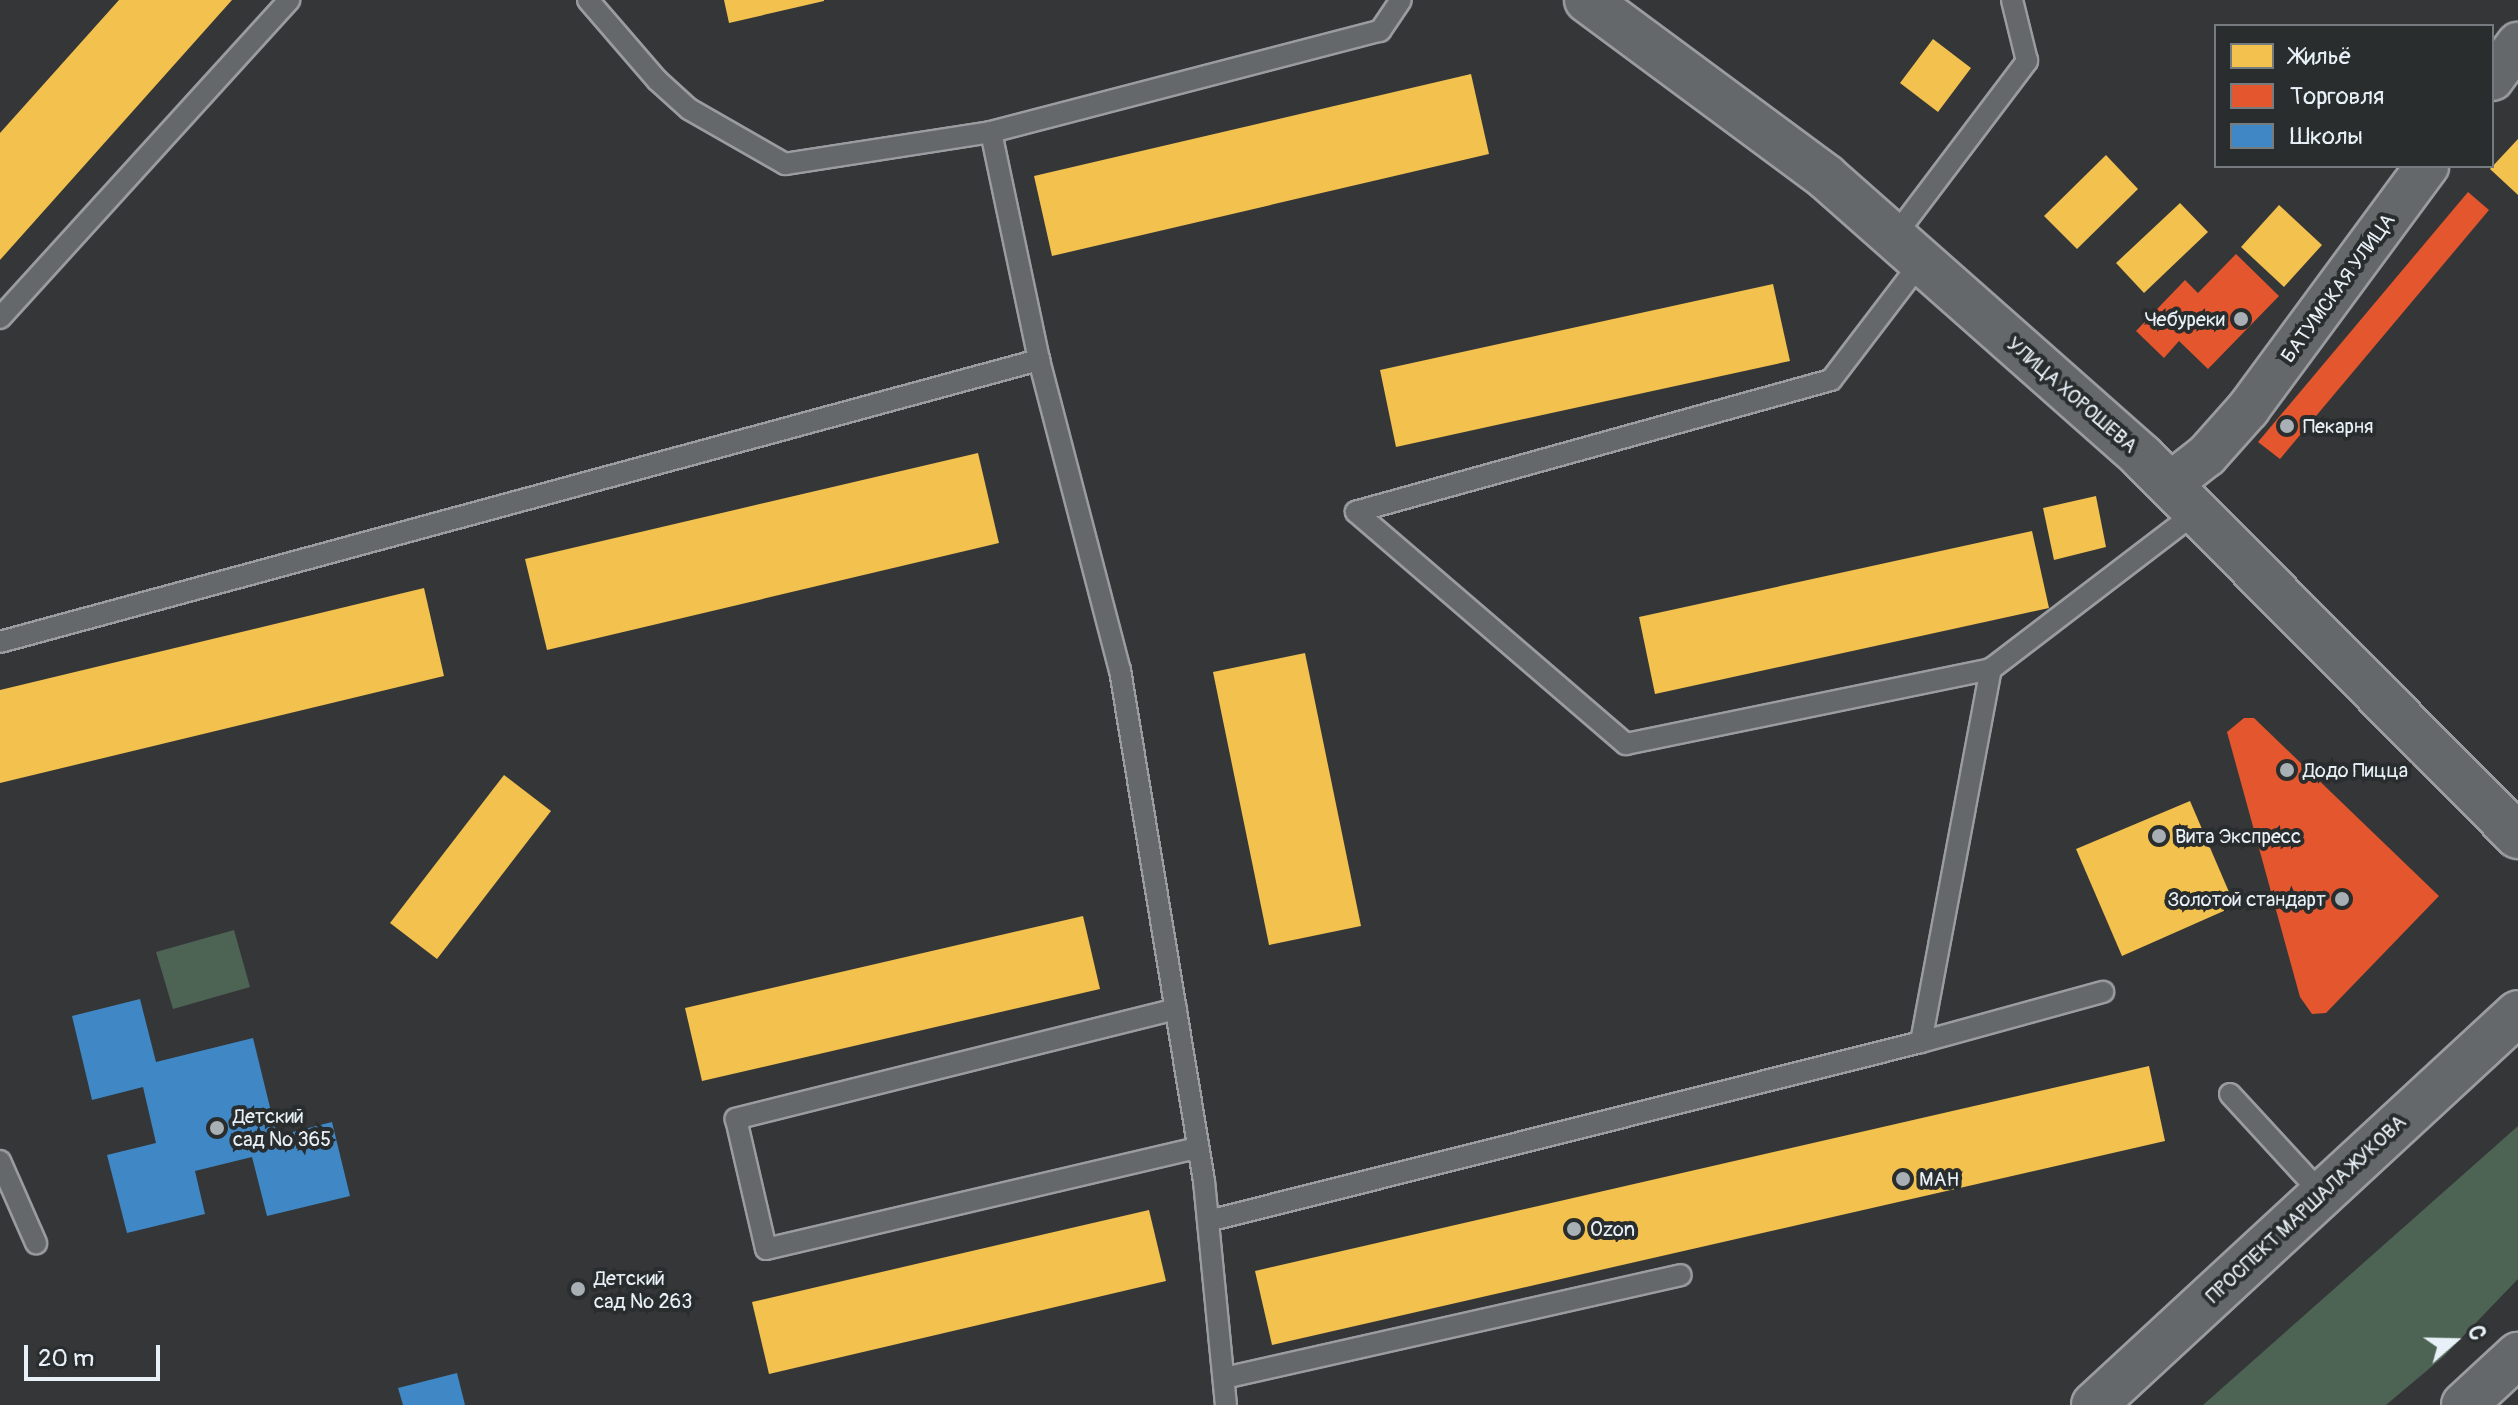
<!DOCTYPE html>
<html>
<head>
<meta charset="utf-8">
<style>
  body { margin:0 }
  #map { position:relative; width:2518px; height:1405px; overflow:hidden; background:#343638; font-family:Pangolin,sans-serif }
  div>[style] { position:absolute }
  [style*='--x'] { left:calc(var(--x)*1px); top:calc(var(--y)*1px); width:calc(var(--w)*1px); rotate:calc(var(--a)*1deg) }
  .green>* { inset:0; background:#4d6354 }
  .homes>* { inset:0; background:#f2c14e }
  .shops>* { inset:0; background:#e4572e }
  .schools>* { inset:0; background:#3f88c5 }
  .roads { filter:drop-shadow(2px 0 #9a9c9f) drop-shadow(-2px 0 #9a9c9f) drop-shadow(0 2px #9a9c9f) drop-shadow(0 -2px #9a9c9f) }
  .lane>* { height:20px; margin:-10px; padding:0 10px; transform-origin:10px; border-radius:10px; background:#64686b }
  .street>* { height:42px; margin:-21px; padding:0 21px; transform-origin:21px; border-radius:21px; background:#64686b }
  .secondary>* { height:44px; margin:-22px; padding:0 22px; transform-origin:22px; border-radius:22px; background:#64686b }
  .highway>* { height:44px; margin:-22px; padding:0 22px; transform-origin:22px; border-radius:22px; background:#64686b }
  .dots>* { width:22px; height:22px; translate:-50% -50%; box-sizing:border-box; border:4px solid #2a2d2e; border-radius:50% }
  span { translate:-50% -50%; white-space:nowrap; text-align:center; line-height:1.15; -webkit-text-stroke:8px #2a2d2e; paint-order:stroke }
  .street-label { font-size:20px; color:#e8f1f8 }
  .poi-label { font-size:20px; color:#e8f1f8 }
  .right { translate:-100% -50%; text-align:right }
  .left { translate:0 -50%; text-align:left }
  .legend { position:absolute; left:2214px; top:24px; width:280px; height:144px; box-sizing:border-box; background:#2a2d2e; border:2px solid #767b7f; margin:0; padding:10px 14px; list-style:none; font-size:24px; color:#e8f1f8 }
  .legend li { display:flex; align-items:center; gap:16px; height:40px }
  .legend b { width:40px; border:2px solid #767b7f }
  .north { position:absolute; left:2414px; top:1301px; width:80px; height:80px; -webkit-text-stroke:6px #2a2d2e; paint-order:stroke; rotate:70deg; font-size:22px; font-weight:700; line-height:32px; text-align:center; color:#e8f1f8 }
  .north::after { content:''; display:block; margin:auto; width:28px; height:36px; background:#e8f1f8; clip-path:polygon(50% 0,100% 100%,50% 72%,0 100%) }
  .scale { position:absolute; left:24px; top:1345px; width:136px; height:36px; box-sizing:border-box; border:4px solid #e8f1f8; border-top:0; padding-left:10px; font-size:24px; line-height:28px; white-space:nowrap; color:#e8f1f8; -webkit-text-stroke:6px #2a2d2e; paint-order:stroke }
</style>
</head>
<body>
<div id="map">
  <div class="green">
    <div style="clip-path:polygon(234px 930px,250px 987px,173px 1009px,156px 952px)"></div>
    <div style="clip-path:polygon(2518px 1126px,2518px 1279px,2443px 1357px,2386px 1405px,2203px 1405px)"></div>
  </div>
  <div class="homes">
    <div style="clip-path:polygon(119px 0,232px 0,0 260px,0 133px)"></div>
    <div style="clip-path:polygon(724px 0,824px 0,824px 1px,729px 23px)"></div>
    <div style="clip-path:polygon(1933px 39px,1971px 68px,1938px 112px,1900px 83px)"></div>
    <div style="clip-path:polygon(1471px 74px,1489px 154px,1052px 256px,1034px 176px)"></div>
    <div style="clip-path:polygon(2518px 139px,2518px 195px,2490px 169px)"></div>
    <div style="clip-path:polygon(2106px 155px,2138px 189px,2077px 249px,2044px 216px)"></div>
    <div style="clip-path:polygon(2180px 203px,2208px 232px,2144px 293px,2116px 263px)"></div>
    <div style="clip-path:polygon(2279px 205px,2322px 245px,2284px 287px,2241px 247px)"></div>
    <div style="clip-path:polygon(1773px 284px,1790px 361px,1396px 447px,1380px 370px)"></div>
    <div style="clip-path:polygon(978px 453px,999px 543px,547px 650px,525px 559px)"></div>
    <div style="clip-path:polygon(2096px 496px,2106px 547px,2054px 560px,2043px 508px)"></div>
    <div style="clip-path:polygon(2032px 531px,2049px 608px,1655px 694px,1639px 617px)"></div>
    <div style="clip-path:polygon(424px 588px,444px 676px,0 783px,0 690px)"></div>
    <div style="clip-path:polygon(1305px 653px,1361px 926px,1269px 945px,1213px 672px)"></div>
    <div style="clip-path:polygon(504px 775px,551px 811px,437px 959px,390px 923px)"></div>
    <div style="clip-path:polygon(2190px 801px,2235px 906px,2122px 956px,2076px 849px)"></div>
    <div style="clip-path:polygon(1083px 916px,1100px 989px,702px 1081px,685px 1008px)"></div>
    <div style="clip-path:polygon(2149px 1066px,2165px 1141px,1272px 1345px,1255px 1271px)"></div>
    <div style="clip-path:polygon(1149px 1210px,1166px 1281px,769px 1374px,752px 1302px)"></div>
  </div>
  <div class="shops">
    <div style="clip-path:polygon(2468px 192px,2489px 210px,2280px 459px,2258px 442px)"></div>
    <div style="clip-path:polygon(2236px 254px,2279px 296px,2208px 369px,2179px 341px,2164px 358px,2136px 331px,2185px 280px,2198px 293px)"></div>
    <div style="clip-path:polygon(2244px 718px,2254px 718px,2439px 896px,2326px 1013px,2312px 1014px,2300px 997px,2227px 732px)"></div>
  </div>
  <div class="schools">
    <div style="clip-path:polygon(140px 999px,156px 1062px,253px 1038px,277px 1136px,332px 1122px,350px 1196px,267px 1216px,252px 1157px,195px 1171px,205px 1214px,127px 1233px,107px 1155px,156px 1143px,143px 1087px,92px 1100px,72px 1016px)"></div>
    <div style="clip-path:polygon(457px 1373px,465px 1405px,403px 1405px,398px 1388px)"></div>
  </div>
  <div class="roads">
    <div class="lane">
      <div style="--x:588;--y:0;--w:106;--a:49.2"></div>
      <div style="--x:657;--y:80;--w:43;--a:42.2"></div>
      <div style="--x:689;--y:109;--w:111;--a:29.8"></div>
      <div style="--x:785;--y:164;--w:208;--a:-8.8"></div>
      <div style="--x:991;--y:132;--w:402;--a:-14.6"></div>
      <div style="--x:1380;--y:31;--w:37;--a:-56"></div>
      <div style="--x:991;--y:132;--w:233;--a:78.1"></div>
      <div style="--x:1894;--y:237;--w:221;--a:-52.9"></div>
      <div style="--x:2027;--y:61;--w:63;--a:-103.8"></div>
      <div style="--x:1921;--y:262;--w:148;--a:127.3"></div>
      <div style="--x:1831;--y:380;--w:493;--a:164.5"></div>
      <div style="--x:1356;--y:512;--w:356;--a:40.7"></div>
      <div style="--x:1626;--y:744;--w:373;--a:-11.6"></div>
      <div style="--x:0;--y:318;--w:430;--a:-47.7"></div>
      <div style="--x:0;--y:642;--w:1077;--a:-15.19"></div>
      <div style="--x:1039;--y:360;--w:320;--a:75.4"></div>
      <div style="--x:1120;--y:670;--w:518;--a:80.67"></div>
      <div style="--x:1204;--y:1181;--w:225;--a:84.4"></div>
      <div style="--x:1176;--y:1009;--w:454;--a:166"></div>
      <div style="--x:736;--y:1119;--w:133;--a:77"></div>
      <div style="--x:766;--y:1249;--w:444;--a:-13.2"></div>
      <div style="--x:1921;--y:1042;--w:189;--a:-15.4"></div>
      <div style="--x:2230;--y:1094;--w:136;--a:47.4"></div>
      <div style="--x:0;--y:1161;--w:90;--a:66.3"></div>
      <div style="--x:1208;--y:1221;--w:735;--a:-14.09"></div>
      <div style="--x:1921;--y:1042;--w:380;--a:-79.4"></div>
      <div style="--x:1991;--y:669;--w:260;--a:-37.4"></div>
      <div style="--x:1224;--y:1378;--w:468;--a:-12.7"></div>
    </div>
    <div class="street">
      <div style="--x:2492;--y:79;--w:44;--a:-53.4"></div>
      <div style="--x:2146;--y:460;--w:34;--a:45"></div>
      <div style="--x:2170;--y:484;--w:47;--a:-38.1"></div>
      <div style="--x:2207;--y:455;--w:62;--a:-48.3"></div>
      <div style="--x:2248;--y:409;--w:302;--a:-53.6"></div>
    </div>
    <div class="secondary">
      <div style="--x:1587;--y:0;--w:297;--a:36.5"></div>
      <div style="--x:1826;--y:177;--w:422;--a:41.5"></div>
      <div style="--x:2142;--y:457;--w:534;--a:45.23"></div>
    </div>
    <div class="highway">
      <div style="--x:2094;--y:1405;--w:577;--a:-42.75"></div>
      <div style="--x:2464;--y:1405;--w:74;--a:-42.8"></div>
    </div>
  </div>
  <div class="dots">
    <div style="left:2241px;top:319px;background:#a9b0b5"></div>
    <div style="left:2287px;top:426px;background:#a9b0b5"></div>
    <div style="left:2287px;top:770px;background:#a9b0b5"></div>
    <div style="left:2159px;top:836px;background:#a9b0b5"></div>
    <div style="left:2342px;top:899px;background:#a9b0b5"></div>
    <div style="left:217px;top:1128px;background:#a9b0b5"></div>
    <div style="left:1903px;top:1179px;background:#a9b0b5"></div>
    <div style="left:1574px;top:1229px;background:#a9b0b5"></div>
    <div style="left:578px;top:1289px;background:#a9b0b5"></div>
  </div>
  <div class="street-label">
    <span style="left:2338px;top:288px;rotate:-54deg">БАТУМСКАЯ УЛИЦА</span>
    <span style="left:2072px;top:395px;rotate:41deg">УЛИЦА ХОРОШЕВА</span>
    <span style="left:2306px;top:1209px;rotate:-43deg">ПРОСПЕКТ МАРШАЛА ЖУКОВА</span>
  </div>
  <div class="poi-label">
    <span class="right" style="left:2225px;top:319px">Чебуреки</span>
    <span class="left" style="left:2303px;top:426px">Пекарня</span>
    <span class="left" style="left:2303px;top:770px">Додо Пицца</span>
    <span class="left" style="left:2175px;top:836px">Вита Экспресс</span>
    <span class="right" style="left:2326px;top:899px">Золотой стандарт</span>
    <span class="left" style="left:233px;top:1128px">Детский<br>сад № 365</span>
    <span class="left" style="left:1919px;top:1179px">МАН</span>
    <span class="left" style="left:1590px;top:1229px">Ozon</span>
    <span class="left" style="left:594px;top:1290px">Детский<br>сад № 263</span>
  </div>
  <ul class="legend">
  <li><b style="height:22px;background:#f2c14e"></b>Жильё</li>
  <li><b style="height:22px;background:#e4572e"></b>Торговля</li>
  <li><b style="height:22px;background:#3f88c5"></b>Школы</li>
  </ul>
  <div class="north">С</div>
  <div class="scale">20 m</div>
</div>
</body>
</html>
